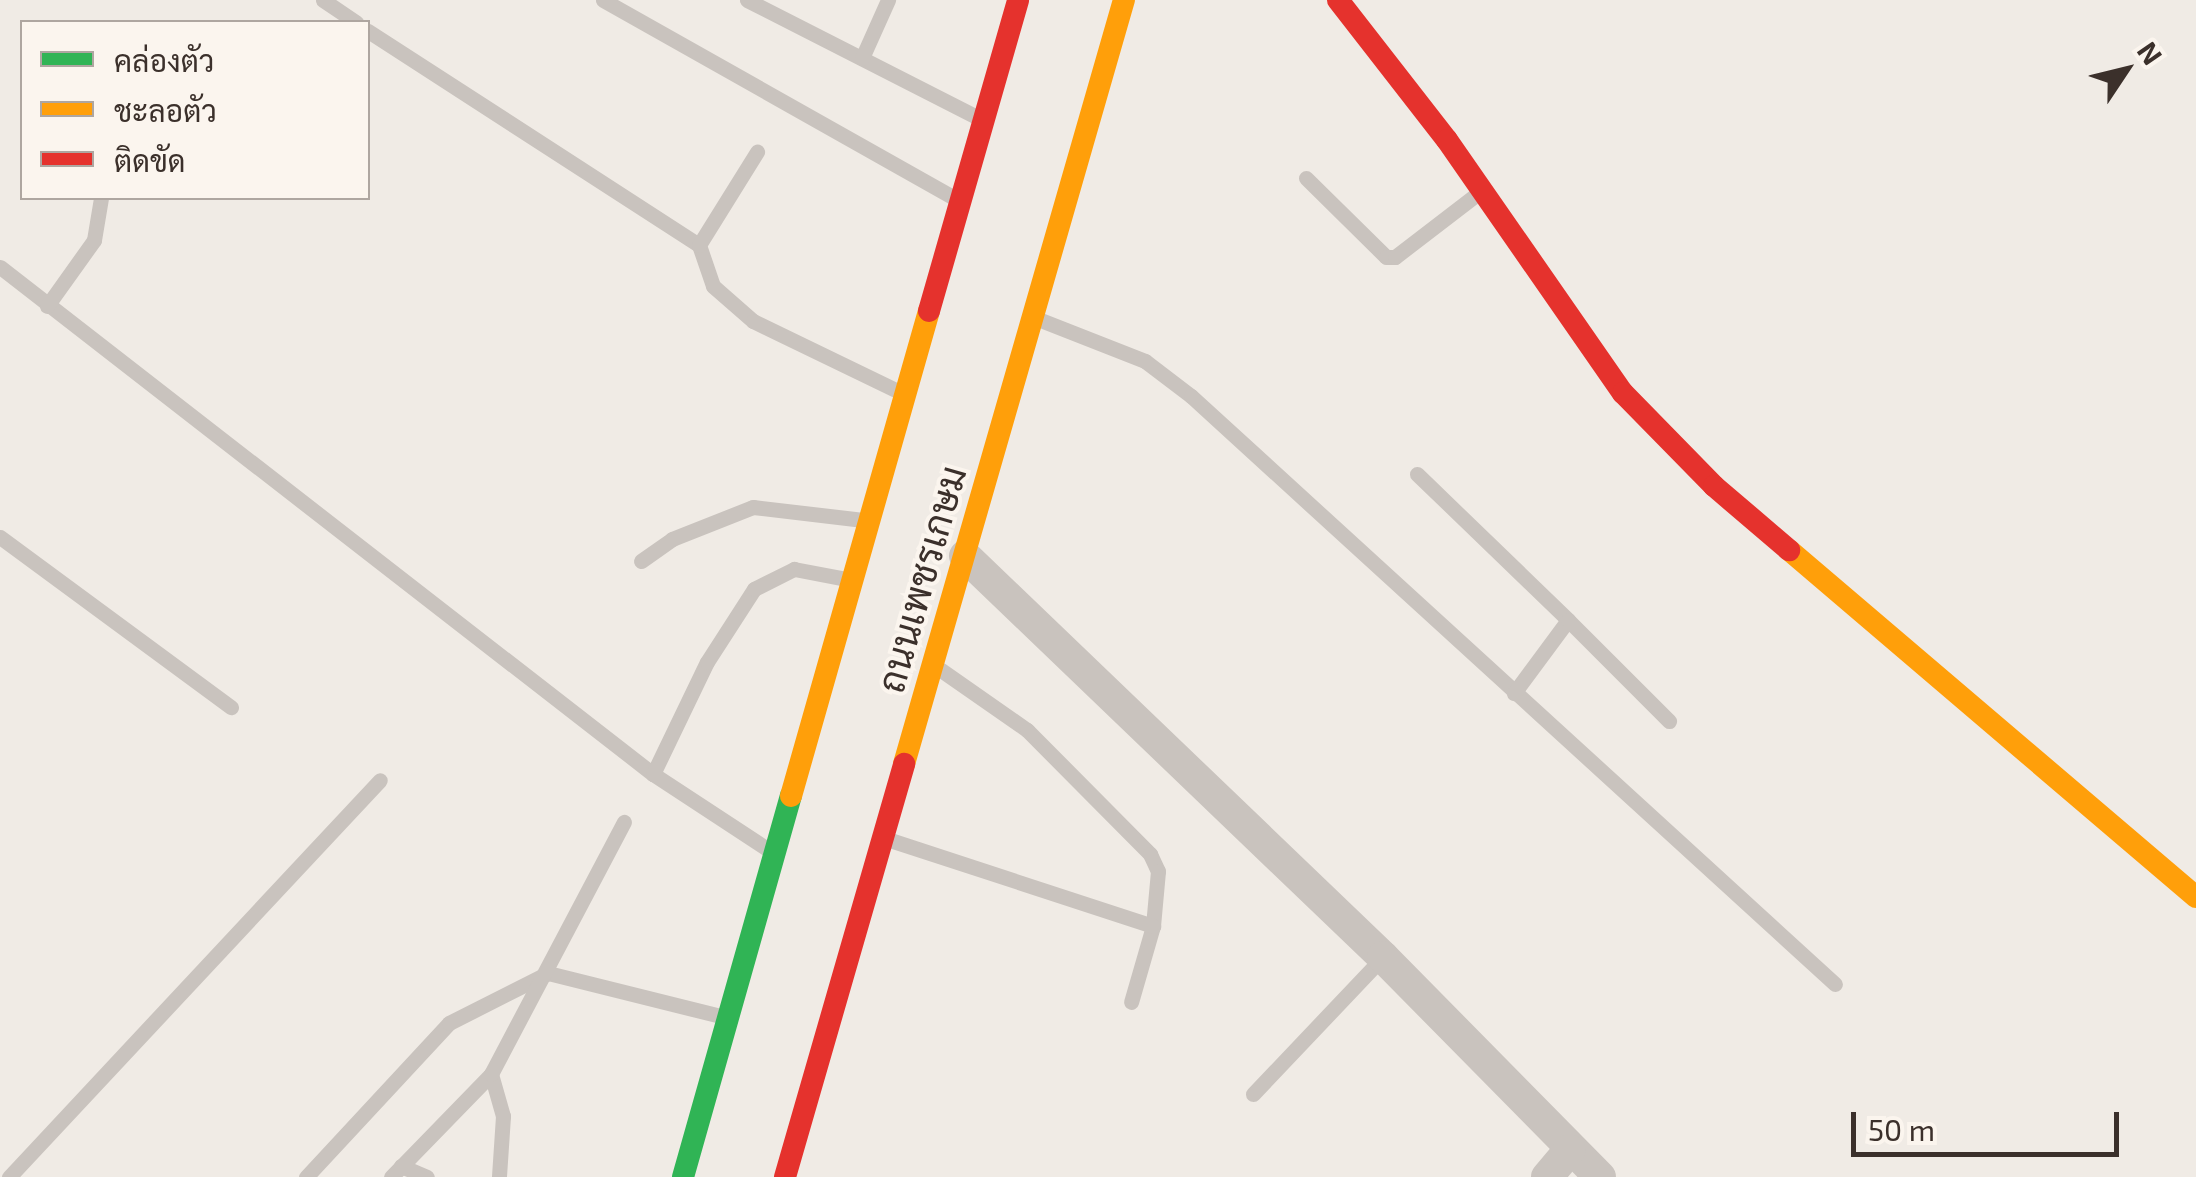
<!DOCTYPE html>
<html>
<head>
<meta charset="utf-8">
<style>
  body { margin:0 }
  #map { position:relative; width:2196px; height:1177px; overflow:hidden; background:#f0ebe5; font-family:"Exo 2",Sarabun,sans-serif }
  div>[style] { position:absolute }
  [style*='--x'] { left:calc(var(--x)*1px); top:calc(var(--y)*1px); width:calc(var(--w)*1px); rotate:calc(var(--a)*1deg) }
  .lane>* { height:15px; margin:-7.5px; padding:0 7.5px; transform-origin:7.5px; border-radius:7.5px; background:#c9c3be }
  .street>* { height:32px; margin:-16px; padding:0 16px; transform-origin:16px; border-radius:16px; background:#c9c3be }
  .fast>* { height:22px; margin:-11px; padding:0 11px; transform-origin:11px; border-radius:11px; background:#30b455 }
  .slow>* { height:22px; margin:-11px; padding:0 11px; transform-origin:11px; border-radius:11px; background:#ff9f0a }
  .jam>* { height:22px; margin:-11px; padding:0 11px; transform-origin:11px; border-radius:11px; background:#e5322d }
  span { translate:-50% -50%; white-space:nowrap; text-align:center; line-height:1.15; -webkit-text-stroke:8px #fbf5ee; paint-order:stroke }
  .street-label { font-size:38px; color:#3b302b }
  .legend { position:absolute; left:20px; top:20px; width:350px; height:180px; box-sizing:border-box; background:#fbf5ee; border:2px solid #aea6a0; margin:0; padding:12px 18px; list-style:none; font-size:30px; color:#3b302b }
  .legend li { display:flex; align-items:center; gap:20px; height:50px }
  .legend b { width:50px; border:2px solid #aea6a0 }
  .north { position:absolute; left:2076px; top:20px; width:100px; height:100px; -webkit-text-stroke:8px #fbf5ee; paint-order:stroke; rotate:55deg; font-size:28px; font-weight:700; line-height:40px; text-align:center; color:#3b302b }
  .north::after { content:''; display:block; margin:auto; width:35px; height:45px; background:#3b302b; clip-path:polygon(50% 0,100% 100%,50% 72%,0 100%) }
  .scale { position:absolute; left:1851px; top:1112px; width:268px; height:45px; box-sizing:border-box; border:5px solid #3b302b; border-top:0; padding-left:12px; font-size:30px; line-height:35px; white-space:nowrap; color:#3b302b; -webkit-text-stroke:8px #fbf5ee; paint-order:stroke }
</style>
</head>
<body>
<div id="map">
  <div class="lane">
    <div style="--x:323;--y:0;--w:40;--a:34"></div>
    <div style="--x:603;--y:0;--w:401;--a:29.4"></div>
    <div style="--x:747;--y:0;--w:260;--a:27"></div>
    <div style="--x:368;--y:31;--w:394;--a:32.9"></div>
    <div style="--x:699;--y:245;--w:43;--a:71.1"></div>
    <div style="--x:713;--y:286;--w:53;--a:41.2"></div>
    <div style="--x:753;--y:321;--w:163;--a:25.8"></div>
    <div style="--x:862;--y:58;--w:64;--a:-65.9"></div>
    <div style="--x:1306;--y:178;--w:112;--a:44.6"></div>
    <div style="--x:1386;--y:257;--w:9;--a:0"></div>
    <div style="--x:1395;--y:257;--w:103;--a:-37.5"></div>
    <div style="--x:699;--y:245;--w:110;--a:-58.1"></div>
    <div style="--x:0;--y:267;--w:827;--a:37.83"></div>
    <div style="--x:653;--y:774;--w:140;--a:33.3"></div>
    <div style="--x:47;--y:306;--w:81;--a:-54.5"></div>
    <div style="--x:94;--y:240;--w:43;--a:-80.5"></div>
    <div style="--x:1038;--y:319;--w:115;--a:21.4"></div>
    <div style="--x:1145;--y:361;--w:58;--a:37.3"></div>
    <div style="--x:1191;--y:396;--w:872;--a:42.4"></div>
    <div style="--x:1417;--y:474;--w:210;--a:44"></div>
    <div style="--x:1568;--y:620;--w:91;--a:126.5"></div>
    <div style="--x:0;--y:537;--w:287;--a:36.4"></div>
    <div style="--x:641;--y:561;--w:38;--a:-35"></div>
    <div style="--x:672;--y:539;--w:87;--a:-21.6"></div>
    <div style="--x:753;--y:507;--w:111;--a:6.7"></div>
    <div style="--x:1568;--y:620;--w:143;--a:45"></div>
    <div style="--x:941;--y:670;--w:105;--a:34.9"></div>
    <div style="--x:1027;--y:730;--w:175;--a:45.2"></div>
    <div style="--x:1150;--y:854;--w:19;--a:65"></div>
    <div style="--x:1158;--y:871;--w:55;--a:95.2"></div>
    <div style="--x:1153;--y:926;--w:79;--a:106.1"></div>
    <div style="--x:653;--y:774;--w:124;--a:-64.3"></div>
    <div style="--x:707;--y:662;--w:87;--a:-57.2"></div>
    <div style="--x:754;--y:589;--w:45;--a:-26.6"></div>
    <div style="--x:794;--y:569;--w:54;--a:10.7"></div>
    <div style="--x:890;--y:840;--w:277;--a:18.1"></div>
    <div style="--x:491;--y:1074;--w:44;--a:74.1"></div>
    <div style="--x:503;--y:1116;--w:61;--a:93.8"></div>
    <div style="--x:1253;--y:1094;--w:189;--a:-46.5"></div>
    <div style="--x:401;--y:1166;--w:28;--a:23"></div>
    <div style="--x:9;--y:1177;--w:543;--a:-46.94"></div>
    <div style="--x:306;--y:1177;--w:210;--a:-47.1"></div>
    <div style="--x:449;--y:1023;--w:111;--a:-26.8"></div>
    <div style="--x:548;--y:973;--w:178;--a:14"></div>
    <div style="--x:391;--y:1177;--w:144;--a:-45.8"></div>
    <div style="--x:491;--y:1074;--w:285;--a:-62.2"></div>
  </div>
  <div class="street">
    <div style="--x:965;--y:556;--w:579;--a:43.81"></div>
    <div style="--x:1383;--y:957;--w:309;--a:45.4"></div>
    <div style="--x:1547;--y:1177;--w:35;--a:-50"></div>
  </div>
  <div class="fast">
    <div style="--x:683;--y:1177;--w:396;--a:-74.2"></div>
  </div>
  <div class="slow">
    <div style="--x:1789;--y:550;--w:535;--a:40.45"></div>
    <div style="--x:904;--y:764;--w:795;--a:-73.94"></div>
    <div style="--x:791;--y:796;--w:504;--a:-74.12"></div>
  </div>
  <div class="jam">
    <div style="--x:1338;--y:0;--w:177;--a:52.1"></div>
    <div style="--x:1447;--y:140;--w:308;--a:55.2"></div>
    <div style="--x:1623;--y:393;--w:130;--a:45.6"></div>
    <div style="--x:1714;--y:486;--w:99;--a:40.5"></div>
    <div style="--x:929;--y:311;--w:323;--a:-74"></div>
    <div style="--x:785;--y:1177;--w:430;--a:-73.9"></div>
  </div>
  <div class="street-label">
    <span style="left:921px;top:579px;rotate:-74deg">ถนนเพชรเกษม</span>
  </div>
  <ul class="legend">
  <li><b style="height:12px;background:#30b455"></b>คล่องตัว</li>
  <li><b style="height:12px;background:#ff9f0a"></b>ชะลอตัว</li>
  <li><b style="height:12px;background:#e5322d"></b>ติดขัด</li>
  </ul>
  <div class="north">N</div>
  <div class="scale">50 m</div>
</div>
</body>
</html>
